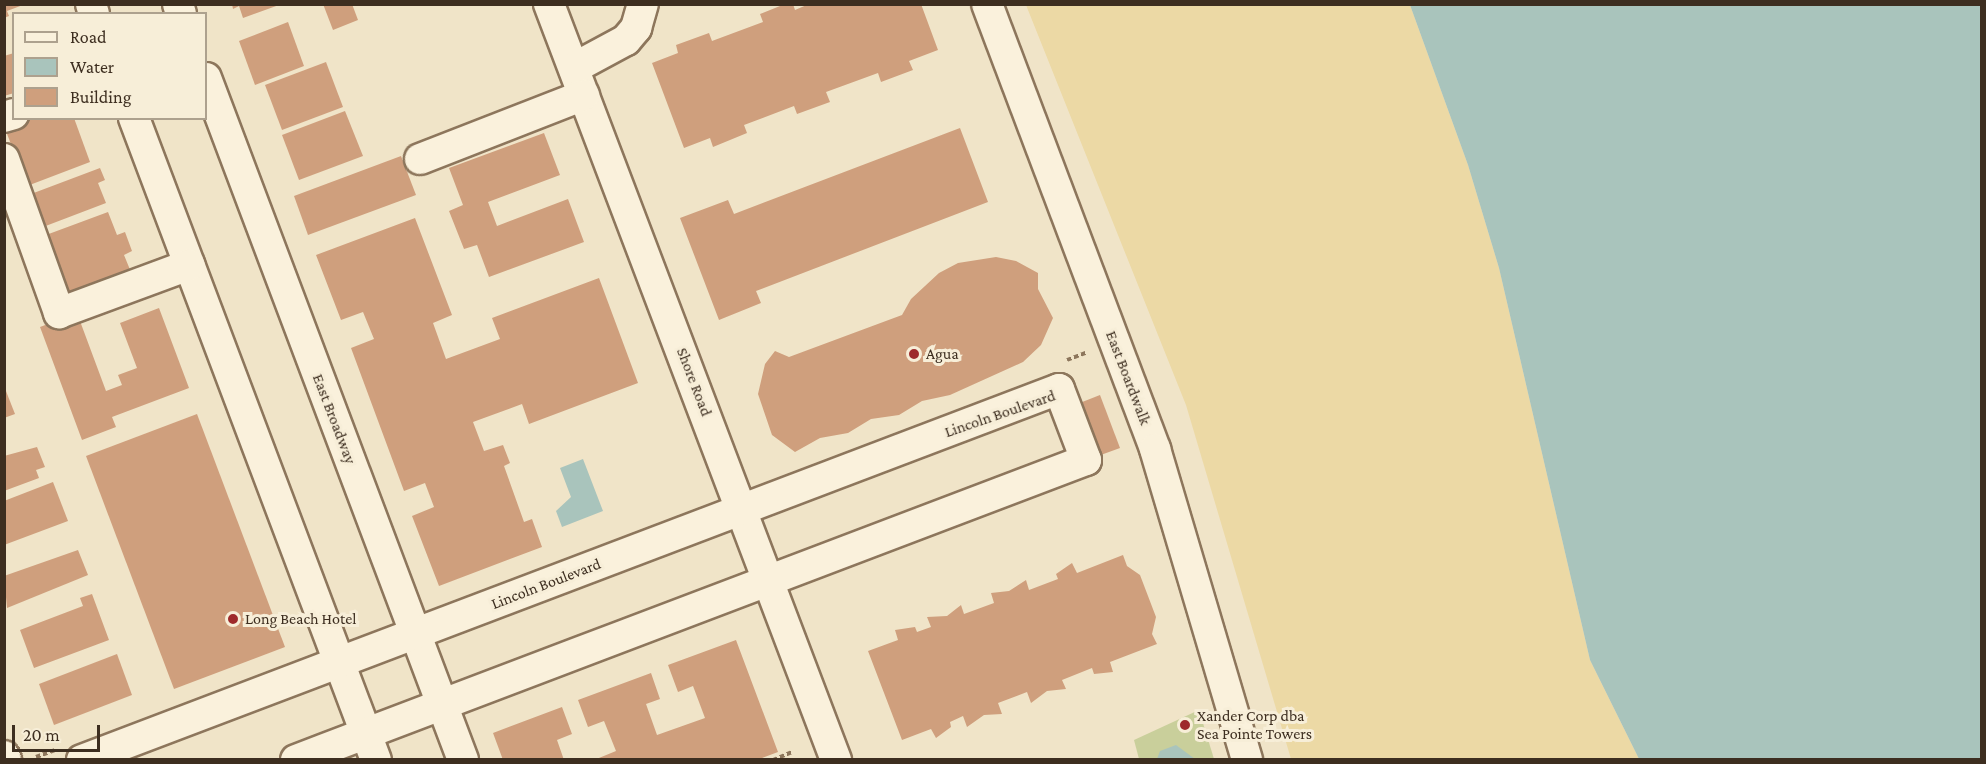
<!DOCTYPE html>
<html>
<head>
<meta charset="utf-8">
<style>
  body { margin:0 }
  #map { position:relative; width:1986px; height:764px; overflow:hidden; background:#f0e4c8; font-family:"Crimson Pro",serif }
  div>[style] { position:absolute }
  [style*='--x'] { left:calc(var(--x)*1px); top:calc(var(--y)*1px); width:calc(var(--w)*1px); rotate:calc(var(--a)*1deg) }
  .green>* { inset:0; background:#c9cf9b }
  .sand>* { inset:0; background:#ecd9a5 }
  .water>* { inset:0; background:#a9c4bc }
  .building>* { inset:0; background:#cf9f7d }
  .path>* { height:4px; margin-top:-2px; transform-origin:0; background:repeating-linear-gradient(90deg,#8d765c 0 4.5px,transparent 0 7.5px) }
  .roads { filter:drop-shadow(2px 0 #8d765c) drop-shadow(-2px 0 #8d765c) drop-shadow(0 2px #8d765c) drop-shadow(0 -2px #8d765c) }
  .minor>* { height:30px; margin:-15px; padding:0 15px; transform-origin:15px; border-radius:15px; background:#faf1dc }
  .dots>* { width:16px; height:16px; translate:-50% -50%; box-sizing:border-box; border:3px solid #f7eed8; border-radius:50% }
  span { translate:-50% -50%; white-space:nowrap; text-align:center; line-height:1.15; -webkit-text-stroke:6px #f7eed8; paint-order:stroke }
  .poi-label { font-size:16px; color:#3d2e20 }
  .left { translate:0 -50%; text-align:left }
  .street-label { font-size:16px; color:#3d2e20 }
  .frame { position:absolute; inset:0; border:6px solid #3d2e20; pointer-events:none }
  .legend { position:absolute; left:12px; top:12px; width:195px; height:108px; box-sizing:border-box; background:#f7eed8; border:2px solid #ada18e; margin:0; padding:8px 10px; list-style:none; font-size:18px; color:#3d2e20 }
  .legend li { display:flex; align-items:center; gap:12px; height:30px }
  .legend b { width:30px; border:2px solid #ada18e }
  .scale { position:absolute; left:12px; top:725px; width:88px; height:27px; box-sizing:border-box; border:3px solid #3d2e20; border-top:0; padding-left:8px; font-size:18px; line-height:21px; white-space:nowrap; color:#3d2e20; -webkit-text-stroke:4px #f7eed8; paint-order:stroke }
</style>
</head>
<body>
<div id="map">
  <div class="green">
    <div style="clip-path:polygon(1199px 710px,1214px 759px,1139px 759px,1134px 740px)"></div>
  </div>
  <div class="sand">
    <div style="clip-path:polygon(1026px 5px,1410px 5px,1468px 165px,1499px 268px,1590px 660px,1639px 759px,1291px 759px,1186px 405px)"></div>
  </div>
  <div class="water">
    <div style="clip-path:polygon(1410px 5px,1981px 5px,1981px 759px,1639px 759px,1590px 660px,1499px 268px,1468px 165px)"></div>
    <div style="clip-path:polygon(583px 459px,603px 511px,562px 527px,556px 511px,571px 497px,560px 468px)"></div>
    <div style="clip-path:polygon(1176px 745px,1195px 759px,1157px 759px,1160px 751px)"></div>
  </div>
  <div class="building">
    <div style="clip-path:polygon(4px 4px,23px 4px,23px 5px,7px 11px,9px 16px,4px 18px)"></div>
    <div style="clip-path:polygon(232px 4px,279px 4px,279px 5px,243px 18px,239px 6px,233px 9px)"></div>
    <div style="clip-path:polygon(323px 4px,352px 4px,358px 20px,333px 30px)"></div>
    <div style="clip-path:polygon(785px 4px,793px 4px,795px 10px,809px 4px,921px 4px,938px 50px,909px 61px,913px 70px,881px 82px,878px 73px,826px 92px,830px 102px,797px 114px,794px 106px,744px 125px,747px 133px,713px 147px,710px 138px,684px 148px,652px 63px,678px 53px,676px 45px,709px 33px,712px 41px,763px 22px,760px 14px)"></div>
    <div style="clip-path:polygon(288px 22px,304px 66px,255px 85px,239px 41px)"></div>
    <div style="clip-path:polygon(14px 53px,14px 93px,4px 96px,4px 56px)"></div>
    <div style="clip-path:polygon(326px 62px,343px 107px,282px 130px,265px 85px)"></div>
    <div style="clip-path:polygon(345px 111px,363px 156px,299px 180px,282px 135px)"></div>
    <div style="clip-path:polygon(14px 118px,74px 118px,90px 162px,27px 186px,4px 126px)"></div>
    <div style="clip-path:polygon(960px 128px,988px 202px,756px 291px,761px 303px,719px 320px,680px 218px,728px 200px,734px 214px)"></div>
    <div style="clip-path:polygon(544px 133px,560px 175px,488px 202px,497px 226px,568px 199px,584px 242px,489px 277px,477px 245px,464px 249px,449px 211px,463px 205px,449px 168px)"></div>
    <div style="clip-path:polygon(401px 156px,416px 195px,308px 235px,294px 196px)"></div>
    <div style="clip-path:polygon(100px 168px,105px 180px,98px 183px,106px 203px,43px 227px,31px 194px)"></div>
    <div style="clip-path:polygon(108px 212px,117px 235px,125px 232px,132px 251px,124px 255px,133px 277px,71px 301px,46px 235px)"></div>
    <div style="clip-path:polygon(415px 218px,452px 315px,433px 323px,446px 359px,500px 339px,492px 318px,599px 278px,638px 383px,529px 424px,522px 404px,473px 422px,484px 451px,503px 445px,510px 463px,504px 466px,524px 522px,532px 519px,542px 547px,439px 586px,412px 516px,434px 507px,425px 483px,404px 491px,351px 348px,374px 339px,363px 312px,341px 320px,316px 255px)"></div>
    <div style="clip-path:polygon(996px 257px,1016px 261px,1038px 273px,1038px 289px,1053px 318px,1041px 345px,1023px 362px,950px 395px,922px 401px,899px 415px,871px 419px,848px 433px,820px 438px,795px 452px,772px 435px,758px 394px,765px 364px,775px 351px,789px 357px,902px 315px,911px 299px,939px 273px,958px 263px)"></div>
    <div style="clip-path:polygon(159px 308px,189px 388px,112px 417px,116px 427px,82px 440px,40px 327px,77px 313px,106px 391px,122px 385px,118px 375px,137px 368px,120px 323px)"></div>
    <div style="clip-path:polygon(4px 386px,15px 414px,4px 418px)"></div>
    <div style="clip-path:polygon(1100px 395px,1120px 448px,1087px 460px,1067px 408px)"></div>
    <div style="clip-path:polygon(197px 414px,285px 647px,174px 689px,86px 456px)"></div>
    <div style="clip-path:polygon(37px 447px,45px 467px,36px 470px,39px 478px,4px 491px,4px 456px)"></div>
    <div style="clip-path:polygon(53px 482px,68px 521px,4px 545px,4px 501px)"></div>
    <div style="clip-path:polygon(78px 550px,88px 575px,7px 608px,4px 576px)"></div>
    <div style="clip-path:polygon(1123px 555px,1127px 566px,1140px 575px,1156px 617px,1152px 634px,1157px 644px,1110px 662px,1113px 672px,1094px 674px,1092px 668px,1062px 680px,1066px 689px,1047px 691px,1031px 703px,1027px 692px,998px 703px,1002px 714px,984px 715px,967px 727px,963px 716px,950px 722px,951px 727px,936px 738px,931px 729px,902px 740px,868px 651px,898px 640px,895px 630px,915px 627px,917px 632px,931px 627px,927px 617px,947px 616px,961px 605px,964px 614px,994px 603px,991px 593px,1009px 591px,1026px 580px,1029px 590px,1058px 579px,1056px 574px,1072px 563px,1077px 573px)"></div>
    <div style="clip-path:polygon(92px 594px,109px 640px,34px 668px,20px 630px,83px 606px,80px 598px)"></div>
    <div style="clip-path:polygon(736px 640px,778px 752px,757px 760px,594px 760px,616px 751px,604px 721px,588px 727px,578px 700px,651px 673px,660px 699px,646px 704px,657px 735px,705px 718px,693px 686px,678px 692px,668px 665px)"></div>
    <div style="clip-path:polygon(117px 654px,132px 695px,54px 725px,39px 684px)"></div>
    <div style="clip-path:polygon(562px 707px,572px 734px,557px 740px,564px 760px,503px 760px,493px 733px)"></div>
  </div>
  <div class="path">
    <div style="--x:1067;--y:360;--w:22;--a:-21"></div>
    <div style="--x:36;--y:757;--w:20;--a:-20"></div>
    <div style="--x:773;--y:760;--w:21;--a:-23"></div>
  </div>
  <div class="roads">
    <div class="minor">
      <div style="--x:91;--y:4;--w:10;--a:73"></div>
      <div style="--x:178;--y:4;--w:10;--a:73"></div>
      <div style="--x:549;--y:4;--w:809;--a:69.21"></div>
      <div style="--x:987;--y:4;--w:476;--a:69.3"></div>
      <div style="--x:1155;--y:449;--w:324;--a:73.5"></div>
      <div style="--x:574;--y:68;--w:59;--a:-28.3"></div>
      <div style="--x:626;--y:40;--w:16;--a:-50"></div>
      <div style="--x:636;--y:28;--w:25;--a:-74"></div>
      <div style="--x:206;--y:78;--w:729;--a:69.35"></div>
      <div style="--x:4;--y:117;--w:10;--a:-17"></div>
      <div style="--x:134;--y:118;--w:686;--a:69.35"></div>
      <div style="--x:4;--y:159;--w:164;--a:70.3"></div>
      <div style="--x:59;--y:313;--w:139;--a:-20.3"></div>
      <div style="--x:420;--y:159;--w:176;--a:-21.3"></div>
      <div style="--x:4;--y:756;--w:4;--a:63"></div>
      <div style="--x:82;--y:760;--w:1045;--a:-20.79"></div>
      <div style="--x:1059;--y:389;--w:76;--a:69.2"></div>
      <div style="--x:1086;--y:460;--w:845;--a:159.21"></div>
    </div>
  </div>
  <div class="dots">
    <div style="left:914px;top:354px;background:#9e2a2b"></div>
    <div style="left:233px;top:619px;background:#9e2a2b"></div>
    <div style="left:1185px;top:725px;background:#9e2a2b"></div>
  </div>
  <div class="poi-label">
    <span class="left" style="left:926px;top:354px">Agua</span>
    <span class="left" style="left:245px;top:619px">Long Beach Hotel</span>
    <span class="left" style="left:1197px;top:725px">Xander Corp dba<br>Sea Pointe Towers</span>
  </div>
  <div class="street-label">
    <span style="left:1128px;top:378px;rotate:69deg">East Boardwalk</span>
    <span style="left:694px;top:382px;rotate:69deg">Shore Road</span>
    <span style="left:1000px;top:414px;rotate:-19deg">Lincoln Boulevard</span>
    <span style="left:334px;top:419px;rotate:69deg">East Broadway</span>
    <span style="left:546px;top:584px;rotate:-21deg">Lincoln Boulevard</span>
  </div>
  <div class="frame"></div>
  <ul class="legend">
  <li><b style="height:8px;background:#faf1dc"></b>Road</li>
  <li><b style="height:16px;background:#a9c4bc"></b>Water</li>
  <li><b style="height:16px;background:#cf9f7d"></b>Building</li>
  </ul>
  <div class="scale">20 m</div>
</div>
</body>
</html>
